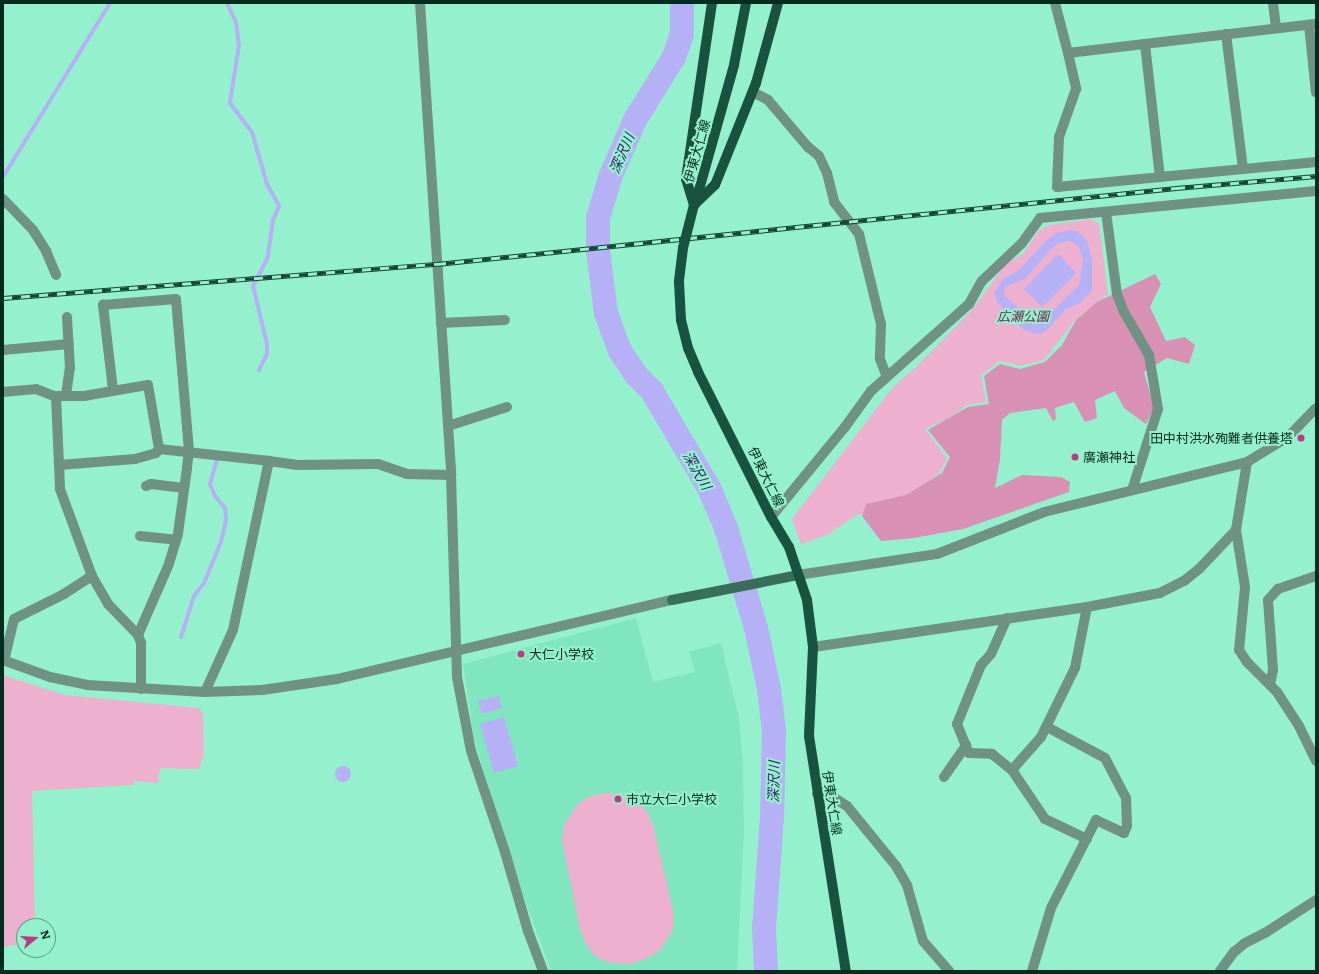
<!DOCTYPE html>
<html>
<head>
<meta charset="utf-8">
<style>
  body { margin:0 }
  #map { position:relative; width:1319px; height:974px; overflow:hidden; background:#95f0cd; font-family:Literata,"Noto Sans JP",serif }
  div>[style] { position:absolute }
  [style*='--x'] { left:calc(var(--x)*1px); top:calc(var(--y)*1px); width:calc(var(--w)*1px); rotate:calc(var(--a)*1deg) }
  .built>* { inset:0; background:#80e6c0 }
  .green>* { inset:0; background:#edb1cf }
  .forest>* { inset:0; background:#d890b5 }
  .water>* { inset:0; background:#b6b0f7 }
  .round { border-radius:50% }
  .stream>* { height:4px; margin:-2px; padding:0 2px; transform-origin:2px; border-radius:2px; background:#b6b0f7 }
  .river>* { height:24px; margin:-12px; padding:0 12px; transform-origin:12px; border-radius:12px; background:#b6b0f7 }
  .street>* { height:10px; margin:-5px; padding:0 5px; transform-origin:5px; border-radius:5px; background:#6f9284 }
  .secondary>* { height:10px; margin:-5px; padding:0 5px; transform-origin:5px; border-radius:5px; background:#376f5b }
  .primary>* { height:10px; margin:-5px; padding:0 5px; transform-origin:5px; border-radius:5px; background:#195340 }
  .rail>* { height:4.5px; margin-top:-2.25px; transform-origin:0; background:repeating-linear-gradient(90deg,#95f0cd 0 9px,#164536 0 18px); box-sizing:border-box; border-block:1px solid #164536 }
  .primary-bridge>* { height:10px; margin:-5px; padding:0 5px; transform-origin:5px; border-radius:5px; background:#195340 }
  .dots>* { width:11px; height:11px; translate:-50% -50%; box-sizing:border-box; border:2px solid #95f0cd; border-radius:50% }
  span { translate:-50% -50%; white-space:nowrap; text-align:center; line-height:1.15; -webkit-text-stroke:4px #95f0cd; paint-order:stroke }
  .street-label { font-size:13px; color:#032c20 }
  .park-label { font-size:13px; color:#721e51; font-style:italic }
  .poi-label { font-size:13px; color:#032c20 }
  .right { translate:-100% -50%; text-align:right }
  .left { translate:0 -50%; text-align:left }
  .water-label { font-size:14px; color:#362473; font-style:italic }
  .frame { position:absolute; inset:0; border:4px solid #032c20; pointer-events:none }
  .north { position:absolute; left:16px; top:918px; width:40px; height:40px; box-sizing:border-box; background:#95f0cd; border:1px solid #5ba288; border-radius:50%; rotate:72deg; font-size:11px; font-weight:700; line-height:16px; text-align:center; color:#032c20 }
  .north::after { content:''; display:block; margin:auto; width:14px; height:18px; background:#b93a86; clip-path:polygon(50% 0,100% 100%,50% 72%,0 100%) }
</style>
</head>
<body>
<div id="map">
  <div class="built">
    <div style="clip-path:polygon(636px 618px,653px 682px,695px 672px,689px 652px,721px 643px,739px 718px,743px 766px,744px 833px,737px 971px,551px 971px,525px 901px,481px 763px,473px 733px,463px 664px)"></div>
  </div>
  <div class="green">
    <div style="clip-path:polygon(1092px 219px,1099px 224px,1108px 294px,1076px 319px,1044px 360px,1020px 366px,1000px 361px,981px 375px,986px 402px,967px 405px,949px 418px,925px 429px,947px 458px,940px 472px,888px 514px,858px 514px,827px 535px,801px 544px,792px 519px,893px 387px,918px 365px,972px 310px,1005px 265px,1023px 254px,1039px 230px,1049px 225px)"></div>
    <div style="clip-path:polygon(3px 675px,65px 695px,199px 708px,203px 714px,204px 754px,199px 769px,160px 768px,158px 783px,134px 781px,133px 785px,32px 791px,35px 926px,24px 926px,24px 943px,3px 947px)"></div>
    <div style="clip-path:polygon(604px 793px,618px 793px,633px 798px,646px 810px,653px 824px,673px 910px,674px 925px,669px 937px,658px 952px,643px 960px,629px 964px,611px 963px,596px 957px,586px 944px,580px 929px,562px 840px,564px 825px,578px 804px,588px 797px)"></div>
  </div>
  <div class="forest">
    <div style="clip-path:polygon(1155px 274px,1161px 284px,1150px 307px,1166px 341px,1185px 337px,1195px 345px,1189px 364px,1167px 358px,1144px 372px,1154px 408px,1146px 424px,1124px 408px,1115px 391px,1095px 400px,1097px 418px,1085px 422px,1074px 402px,1055px 408px,1056px 419px,1053px 421px,1046px 408px,1010px 413px,1002px 420px,1000px 459px,995px 488px,1022px 475px,1061px 477px,1070px 482px,1069px 492px,963px 529px,914px 538px,881px 541px,862px 516px,866px 504px,906px 495px,942px 473px,950px 457px,928px 430px,968px 407px,989px 404px,984px 376px,1000px 364px,1020px 369px,1045px 362px,1062px 345px,1076px 320px,1097px 302px)"></div>
  </div>
  <div class="water">
    <div style="clip-path:polygon(evenodd,1070px 230px,1077px 231px,1087px 240px,1092px 261px,1092px 290px,1080px 303px,1066px 309px,1046px 331px,1039px 334px,1030px 332px,1023px 329px,998px 303px,994px 293px,1004px 278px,1018px 271px,1046px 241px,1057px 233px,1070px 230px,1069px 241px,1078px 245px,1083px 259px,1079px 285px,1039px 324px,1035px 324px,1004px 295px,1005px 287px,1025px 279px,1051px 249px,1059px 243px,1069px 241px)"></div>
    <div style="clip-path:polygon(1058px 254px,1076px 273px,1042px 307px,1024px 289px)"></div>
    <div style="clip-path:polygon(499px 696px,502px 708px,482px 714px,478px 701px)"></div>
    <div style="clip-path:polygon(504px 717px,518px 766px,494px 773px,480px 724px)"></div>
    <div class="round" style="left:335px;top:766px;width:16px;height:16px"></div>
  </div>
  <div class="stream">
    <div style="--x:227;--y:3;--w:21;--a:65"></div>
    <div style="--x:236;--y:22;--w:23;--a:83"></div>
    <div style="--x:239;--y:45;--w:59;--a:98.8"></div>
    <div style="--x:230;--y:103;--w:36;--a:53"></div>
    <div style="--x:252;--y:132;--w:54;--a:73.9"></div>
    <div style="--x:267;--y:184;--w:25;--a:61"></div>
    <div style="--x:279;--y:206;--w:15;--a:113"></div>
    <div style="--x:273;--y:220;--w:37;--a:98"></div>
    <div style="--x:268;--y:257;--w:33;--a:117"></div>
    <div style="--x:253;--y:286;--w:60;--a:76.4"></div>
    <div style="--x:267;--y:344;--w:10;--a:90"></div>
    <div style="--x:267;--y:354;--w:18;--a:117"></div>
    <div style="--x:3;--y:177;--w:204;--a:-58.4"></div>
    <div style="--x:181;--y:637;--w:43;--a:-72.4"></div>
    <div style="--x:194;--y:596;--w:16;--a:-52"></div>
    <div style="--x:204;--y:583;--w:44;--a:-67.5"></div>
    <div style="--x:221;--y:542;--w:22;--a:-77"></div>
    <div style="--x:226;--y:521;--w:13;--a:-94"></div>
    <div style="--x:225;--y:508;--w:16;--a:-130"></div>
    <div style="--x:215;--y:496;--w:13;--a:-113"></div>
    <div style="--x:210;--y:484;--w:25;--a:-74"></div>
  </div>
  <div class="river">
    <div style="--x:682;--y:3;--w:31;--a:90"></div>
    <div style="--x:682;--y:34;--w:24;--a:109"></div>
    <div style="--x:674;--y:57;--w:74;--a:121.8"></div>
    <div style="--x:635;--y:120;--w:60;--a:113.6"></div>
    <div style="--x:611;--y:175;--w:45;--a:106.8"></div>
    <div style="--x:598;--y:218;--w:32;--a:90"></div>
    <div style="--x:598;--y:250;--w:64;--a:82.8"></div>
    <div style="--x:606;--y:313;--w:40;--a:69.8"></div>
    <div style="--x:620;--y:351;--w:29;--a:56"></div>
    <div style="--x:636;--y:375;--w:23;--a:45"></div>
    <div style="--x:652;--y:391;--w:113;--a:59.6"></div>
    <div style="--x:709;--y:488;--w:43;--a:67"></div>
    <div style="--x:726;--y:528;--w:104;--a:73.3"></div>
    <div style="--x:756;--y:628;--w:62;--a:78"></div>
    <div style="--x:769;--y:689;--w:42;--a:83.2"></div>
    <div style="--x:774;--y:731;--w:86;--a:91.3"></div>
    <div style="--x:772;--y:817;--w:111;--a:94.1"></div>
    <div style="--x:764;--y:928;--w:43;--a:87.3"></div>
  </div>
  <div class="street">
    <div style="--x:420;--y:3;--w:473;--a:86.2"></div>
    <div style="--x:451;--y:475;--w:202;--a:88.3"></div>
    <div style="--x:457;--y:677;--w:75;--a:79.3"></div>
    <div style="--x:471;--y:751;--w:107;--a:71.4"></div>
    <div style="--x:505;--y:852;--w:82;--a:73.8"></div>
    <div style="--x:528;--y:931;--w:43;--a:69.4"></div>
    <div style="--x:1055;--y:3;--w:52;--a:75.4"></div>
    <div style="--x:1068;--y:53;--w:250;--a:-6.7"></div>
    <div style="--x:1273;--y:3;--w:25;--a:83"></div>
    <div style="--x:1309;--y:25;--w:68;--a:84.1"></div>
    <div style="--x:1226;--y:34;--w:136;--a:82.8"></div>
    <div style="--x:1145;--y:44;--w:134;--a:83.6"></div>
    <div style="--x:1160;--y:177;--w:157;--a:-5.5"></div>
    <div style="--x:1068;--y:53;--w:37;--a:77"></div>
    <div style="--x:1076;--y:89;--w:51;--a:109.5"></div>
    <div style="--x:1059;--y:137;--w:50;--a:92.3"></div>
    <div style="--x:1057;--y:187;--w:103;--a:-5.5"></div>
    <div style="--x:753;--y:92;--w:17;--a:28"></div>
    <div style="--x:768;--y:100;--w:62;--a:49.6"></div>
    <div style="--x:808;--y:147;--w:14;--a:39"></div>
    <div style="--x:819;--y:156;--w:19;--a:65"></div>
    <div style="--x:827;--y:173;--w:30;--a:76"></div>
    <div style="--x:834;--y:202;--w:41;--a:52"></div>
    <div style="--x:859;--y:234;--w:93;--a:76.3"></div>
    <div style="--x:881;--y:324;--w:35;--a:92"></div>
    <div style="--x:880;--y:359;--w:19;--a:69"></div>
    <div style="--x:3;--y:199;--w:43;--a:45.9"></div>
    <div style="--x:33;--y:230;--w:25;--a:58"></div>
    <div style="--x:46;--y:251;--w:26;--a:67"></div>
    <div style="--x:1106;--y:212;--w:83;--a:82.4"></div>
    <div style="--x:1117;--y:294;--w:19;--a:69"></div>
    <div style="--x:1124;--y:312;--w:50;--a:59.8"></div>
    <div style="--x:1149;--y:355;--w:55;--a:80.5"></div>
    <div style="--x:1158;--y:409;--w:85;--a:107.8"></div>
    <div style="--x:441;--y:323;--w:64;--a:-2.7"></div>
    <div style="--x:3;--y:350;--w:66;--a:-5.2"></div>
    <div style="--x:113;--y:390;--w:86;--a:-96.7"></div>
    <div style="--x:103;--y:305;--w:73;--a:-4.7"></div>
    <div style="--x:176;--y:299;--w:153;--a:85.1"></div>
    <div style="--x:189;--y:451;--w:17;--a:97"></div>
    <div style="--x:187;--y:468;--w:67;--a:97.8"></div>
    <div style="--x:178;--y:534;--w:31;--a:107"></div>
    <div style="--x:169;--y:564;--w:77;--a:113.6"></div>
    <div style="--x:3;--y:392;--w:33;--a:-5"></div>
    <div style="--x:36;--y:389;--w:19;--a:21"></div>
    <div style="--x:54;--y:396;--w:30;--a:0"></div>
    <div style="--x:84;--y:396;--w:65;--a:-9.8"></div>
    <div style="--x:148;--y:385;--w:65;--a:80.2"></div>
    <div style="--x:66;--y:395;--w:27;--a:-82"></div>
    <div style="--x:70;--y:368;--w:51;--a:-93.4"></div>
    <div style="--x:56;--y:396;--w:69;--a:87.5"></div>
    <div style="--x:448;--y:426;--w:62;--a:-17.9"></div>
    <div style="--x:1247;--y:462;--w:69;--a:99.2"></div>
    <div style="--x:1236;--y:530;--w:58;--a:81"></div>
    <div style="--x:1245;--y:587;--w:63;--a:95.4"></div>
    <div style="--x:1239;--y:650;--w:14;--a:56"></div>
    <div style="--x:1247;--y:662;--w:42;--a:45"></div>
    <div style="--x:1277;--y:692;--w:40;--a:57.1"></div>
    <div style="--x:1299;--y:726;--w:39;--a:64"></div>
    <div style="--x:146;--y:486;--w:5;--a:-22"></div>
    <div style="--x:151;--y:484;--w:33;--a:7"></div>
    <div style="--x:771;--y:517;--w:117;--a:-50.6"></div>
    <div style="--x:845;--y:427;--w:44;--a:-54.2"></div>
    <div style="--x:871;--y:391;--w:131;--a:-41.6"></div>
    <div style="--x:969;--y:304;--w:26;--a:-61"></div>
    <div style="--x:982;--y:281;--w:55;--a:-43.5"></div>
    <div style="--x:1022;--y:243;--w:31;--a:-54"></div>
    <div style="--x:1040;--y:218;--w:277;--a:-5.6"></div>
    <div style="--x:140;--y:536;--w:36;--a:6"></div>
    <div style="--x:798;--y:575;--w:141;--a:-8.6"></div>
    <div style="--x:937;--y:554;--w:115;--a:-21.4"></div>
    <div style="--x:1044;--y:512;--w:209;--a:-13.8"></div>
    <div style="--x:1247;--y:462;--w:48;--a:-31.4"></div>
    <div style="--x:1288;--y:437;--w:40;--a:-46"></div>
    <div style="--x:92;--y:576;--w:32;--a:60"></div>
    <div style="--x:108;--y:604;--w:43;--a:45.9"></div>
    <div style="--x:138;--y:635;--w:9;--a:69"></div>
    <div style="--x:141;--y:643;--w:46;--a:90"></div>
    <div style="--x:1007;--y:618;--w:39;--a:114"></div>
    <div style="--x:991;--y:654;--w:15;--a:132"></div>
    <div style="--x:981;--y:665;--w:64;--a:112.1"></div>
    <div style="--x:957;--y:724;--w:31;--a:68"></div>
    <div style="--x:969;--y:753;--w:23;--a:2"></div>
    <div style="--x:992;--y:754;--w:26;--a:39"></div>
    <div style="--x:813;--y:647;--w:277;--a:-8.3"></div>
    <div style="--x:1087;--y:607;--w:74;--a:-10.9"></div>
    <div style="--x:1160;--y:593;--w:27;--a:-27"></div>
    <div style="--x:1184;--y:581;--w:21;--a:-39"></div>
    <div style="--x:1200;--y:568;--w:52;--a:-46.5"></div>
    <div style="--x:3;--y:660;--w:50;--a:19.9"></div>
    <div style="--x:50;--y:677;--w:38;--a:12"></div>
    <div style="--x:87;--y:685;--w:118;--a:3.4"></div>
    <div style="--x:205;--y:692;--w:57;--a:-2"></div>
    <div style="--x:262;--y:690;--w:76;--a:-8.3"></div>
    <div style="--x:337;--y:679;--w:344;--a:-13.3"></div>
    <div style="--x:4;--y:661;--w:43;--a:-76.6"></div>
    <div style="--x:14;--y:619;--w:56;--a:-26.6"></div>
    <div style="--x:64;--y:594;--w:33;--a:-33"></div>
    <div style="--x:92;--y:576;--w:93;--a:-110.2"></div>
    <div style="--x:60;--y:489;--w:24;--a:-92"></div>
    <div style="--x:59;--y:465;--w:76;--a:-4.5"></div>
    <div style="--x:135;--y:459;--w:22;--a:-16"></div>
    <div style="--x:156;--y:453;--w:5;--a:-53"></div>
    <div style="--x:159;--y:449;--w:111;--a:6.2"></div>
    <div style="--x:1270;--y:685;--w:15;--a:-79"></div>
    <div style="--x:1273;--y:670;--w:70;--a:-94.1"></div>
    <div style="--x:1268;--y:600;--w:15;--a:-48"></div>
    <div style="--x:1278;--y:589;--w:40;--a:-18.9"></div>
    <div style="--x:205;--y:692;--w:68;--a:-65.7"></div>
    <div style="--x:233;--y:630;--w:173;--a:-78"></div>
    <div style="--x:269;--y:461;--w:27;--a:8"></div>
    <div style="--x:296;--y:465;--w:82;--a:-0.7"></div>
    <div style="--x:378;--y:464;--w:31;--a:19"></div>
    <div style="--x:407;--y:474;--w:44;--a:1.3"></div>
    <div style="--x:944;--y:777;--w:39;--a:-55"></div>
    <div style="--x:817;--y:794;--w:16;--a:11"></div>
    <div style="--x:833;--y:797;--w:17;--a:33"></div>
    <div style="--x:847;--y:806;--w:77;--a:50.8"></div>
    <div style="--x:896;--y:866;--w:22;--a:60"></div>
    <div style="--x:907;--y:885;--w:58;--a:74.1"></div>
    <div style="--x:923;--y:941;--w:40;--a:49"></div>
    <div style="--x:1087;--y:839;--w:47;--a:-154.5"></div>
    <div style="--x:1045;--y:819;--w:59;--a:-124"></div>
    <div style="--x:1012;--y:770;--w:44;--a:-48.7"></div>
    <div style="--x:1041;--y:737;--w:77;--a:-63.8"></div>
    <div style="--x:1075;--y:668;--w:62;--a:-78.9"></div>
    <div style="--x:1032;--y:971;--w:66;--a:-73.2"></div>
    <div style="--x:1051;--y:908;--w:99;--a:-62.9"></div>
    <div style="--x:1096;--y:820;--w:31;--a:25"></div>
    <div style="--x:1124;--y:833;--w:8;--a:-67"></div>
    <div style="--x:1127;--y:826;--w:28;--a:-92"></div>
    <div style="--x:1126;--y:798;--w:45;--a:-117.7"></div>
    <div style="--x:1105;--y:758;--w:66;--a:-151.9"></div>
    <div style="--x:1220;--y:971;--w:24;--a:-54"></div>
    <div style="--x:1234;--y:952;--w:14;--a:-39"></div>
    <div style="--x:1245;--y:943;--w:22;--a:-27"></div>
    <div style="--x:1265;--y:933;--w:61;--a:-32.9"></div>
  </div>
  <div class="secondary">
    <div style="--x:672;--y:600;--w:128;--a:-11.2"></div>
  </div>
  <div class="primary">
    <div style="--x:695;--y:204;--w:144;--a:-74.3"></div>
    <div style="--x:734;--y:65;--w:63;--a:-79"></div>
    <div style="--x:694;--y:205;--w:29;--a:-44"></div>
    <div style="--x:715;--y:185;--w:110;--a:-68.1"></div>
    <div style="--x:756;--y:83;--w:83;--a:-74.6"></div>
    <div style="--x:694;--y:205;--w:27;--a:-107"></div>
    <div style="--x:686;--y:179;--w:178;--a:-81.6"></div>
    <div style="--x:683;--y:248;--w:34;--a:97"></div>
    <div style="--x:679;--y:282;--w:38;--a:87"></div>
    <div style="--x:681;--y:320;--w:29;--a:76"></div>
    <div style="--x:688;--y:348;--w:26;--a:67"></div>
    <div style="--x:698;--y:372;--w:162;--a:63.3"></div>
    <div style="--x:771;--y:517;--w:35;--a:59"></div>
    <div style="--x:789;--y:547;--w:56;--a:71.2"></div>
    <div style="--x:807;--y:600;--w:47;--a:82.7"></div>
    <div style="--x:813;--y:647;--w:89;--a:92.6"></div>
    <div style="--x:809;--y:736;--w:238;--a:81.1"></div>
  </div>
  <div class="rail">
    <div style="--x:3;--y:298;--w:435;--a:-4.5"></div>
    <div style="--x:437;--y:264;--w:743;--a:-5.87"></div>
    <div style="--x:1176;--y:188;--w:141;--a:-4.9"></div>
  </div>
  <div class="primary-bridge">
    <div style="--x:683;--y:248;--w:44;--a:-75.7"></div>
  </div>
  <div class="dots">
    <div style="left:1301px;top:438px;background:#b93a86"></div>
    <div style="left:1075px;top:457px;background:#b93a86"></div>
    <div style="left:521px;top:654px;background:#b93a86"></div>
    <div style="left:618px;top:799px;background:#b93a86"></div>
  </div>
  <div class="street-label">
    <span style="left:697px;top:151px;rotate:-74deg">伊東大仁線</span>
    <span style="left:766px;top:477px;rotate:64deg">伊東大仁線</span>
    <span style="left:832px;top:803px;rotate:81deg">伊東大仁線</span>
  </div>
  <div class="park-label">
    <span style="left:1023px;top:316px">広瀬公園</span>
  </div>
  <div class="poi-label">
    <span class="right" style="left:1293px;top:438px">田中村洪水殉難者供養塔</span>
    <span class="left" style="left:1083px;top:457px">廣瀬神社</span>
    <span class="left" style="left:529px;top:654px">大仁小学校</span>
    <span class="left" style="left:626px;top:799px">市立大仁小学校</span>
  </div>
  <div class="water-label">
    <span style="left:621px;top:153px;rotate:-67deg">深沢川</span>
    <span style="left:698px;top:470px;rotate:60deg">深沢川</span>
    <span style="left:773px;top:782px;rotate:-89deg">深沢川</span>
  </div>
  <div class="frame"></div>
  <div class="north">N</div>
</div>
</body>
</html>
